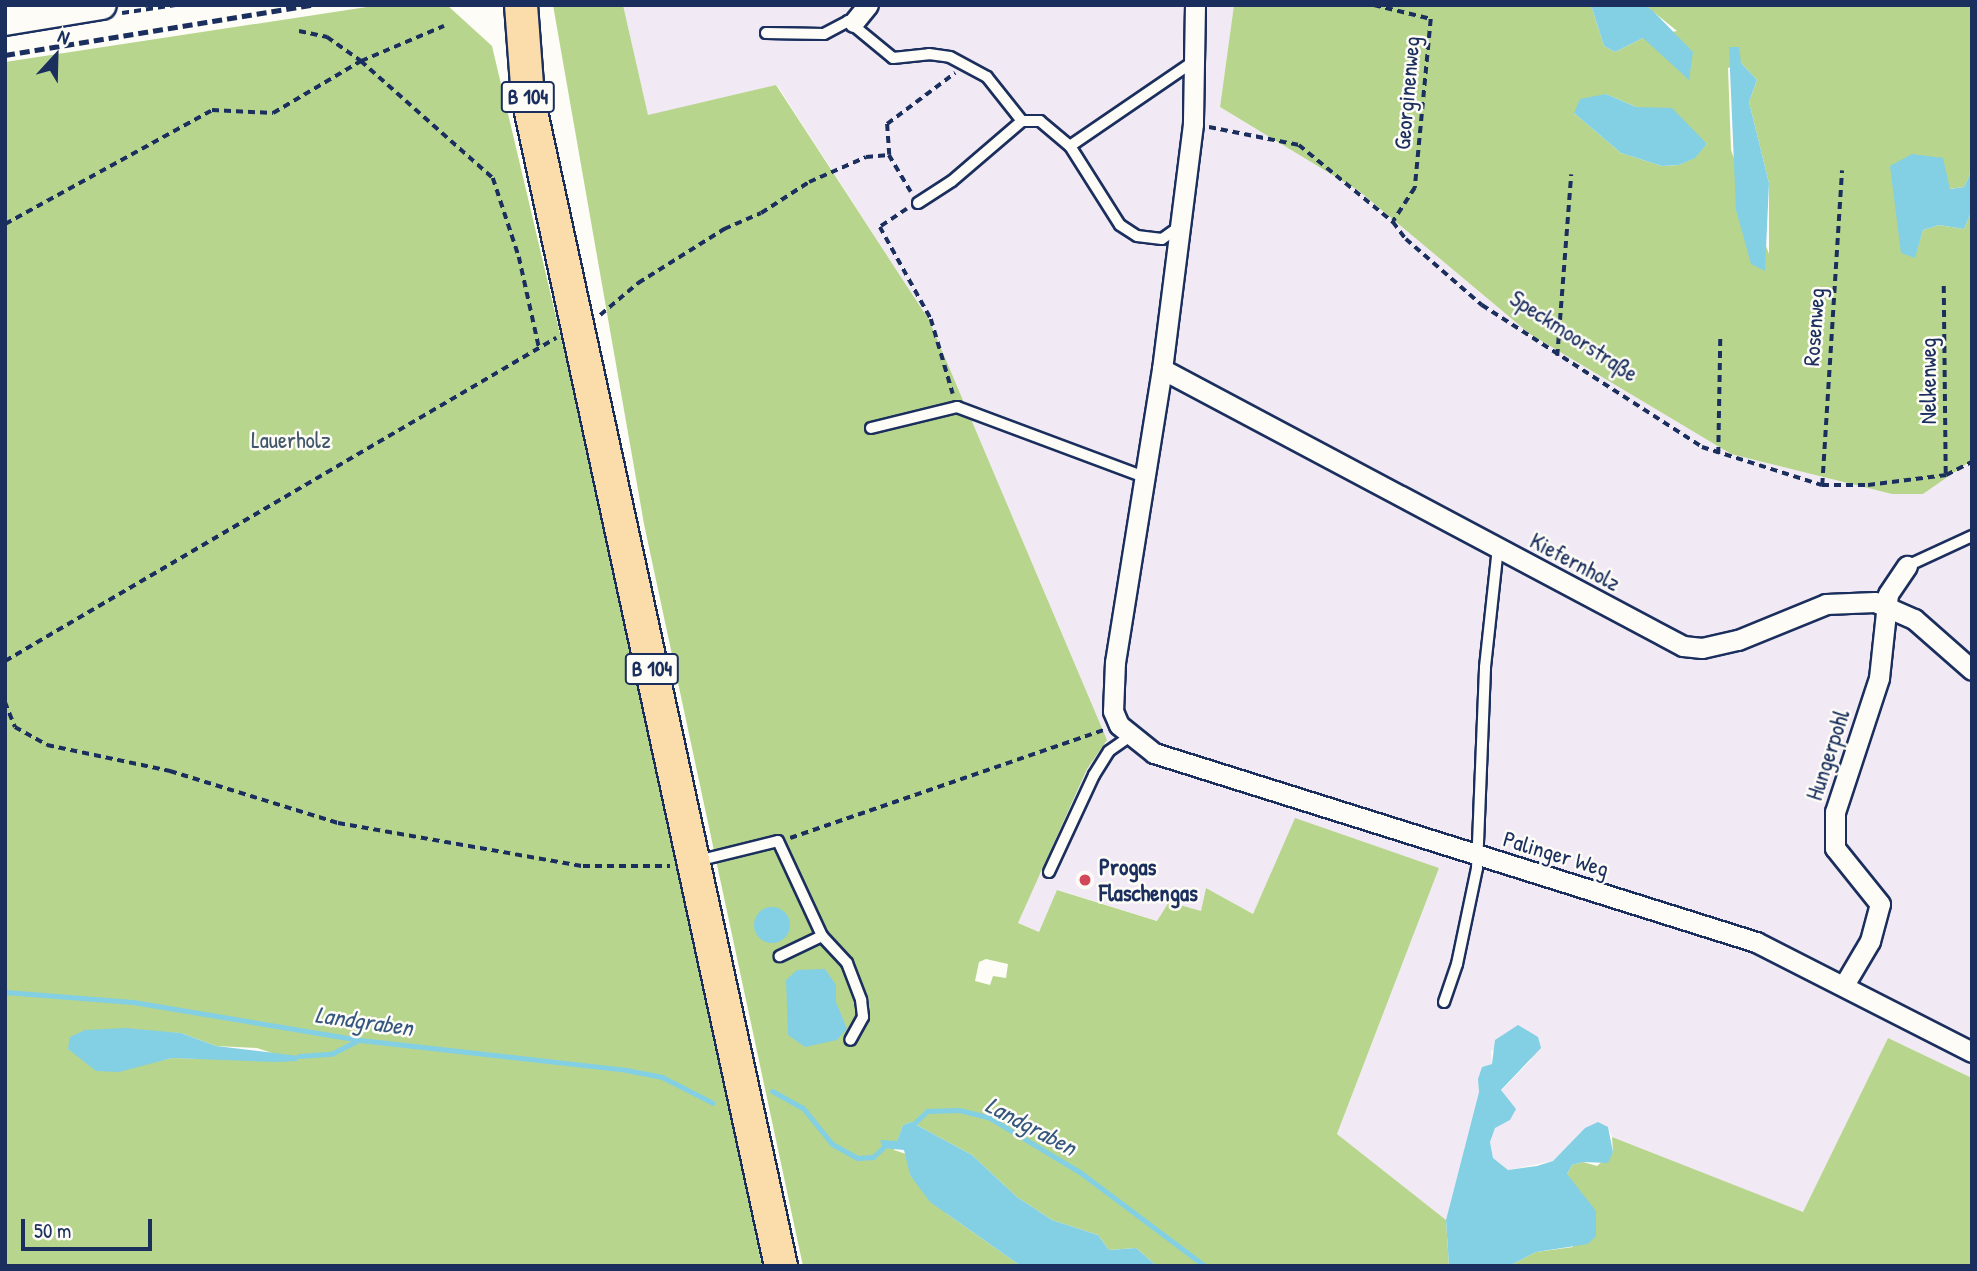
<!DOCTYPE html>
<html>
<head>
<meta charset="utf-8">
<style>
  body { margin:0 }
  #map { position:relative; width:1977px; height:1271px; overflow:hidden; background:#fdfcf7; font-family:"Patrick Hand",sans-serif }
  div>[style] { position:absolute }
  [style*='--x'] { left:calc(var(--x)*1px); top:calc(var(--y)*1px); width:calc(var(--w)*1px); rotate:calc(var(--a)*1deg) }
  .built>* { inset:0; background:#f1e9f4 }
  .green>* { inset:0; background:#b8d58e }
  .water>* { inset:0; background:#83cfe3 }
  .round { border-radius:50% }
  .stream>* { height:5px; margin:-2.5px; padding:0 2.5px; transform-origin:2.5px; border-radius:2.5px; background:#83cfe3 }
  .path>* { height:3.5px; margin-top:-1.75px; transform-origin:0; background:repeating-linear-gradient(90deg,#1b2f5e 0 7px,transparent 0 12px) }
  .roads { filter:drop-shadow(2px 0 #1b2f5e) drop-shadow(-2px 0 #1b2f5e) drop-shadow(0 2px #1b2f5e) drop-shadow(0 -2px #1b2f5e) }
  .lane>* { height:10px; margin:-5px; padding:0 5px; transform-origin:5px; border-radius:5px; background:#fdfcf7 }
  .street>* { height:19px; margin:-9.5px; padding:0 9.5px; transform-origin:9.5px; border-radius:9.5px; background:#fdfcf7 }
  .secondary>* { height:28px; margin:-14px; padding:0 14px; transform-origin:14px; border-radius:14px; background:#fdfcf7 }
  .primary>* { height:32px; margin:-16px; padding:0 16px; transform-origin:16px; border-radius:16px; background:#fbddab }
  .rail>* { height:5px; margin-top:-2.5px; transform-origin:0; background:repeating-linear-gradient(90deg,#1b2f5e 0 10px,transparent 0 15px) }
  .dots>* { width:19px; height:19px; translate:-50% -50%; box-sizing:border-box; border:4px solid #fdfcf7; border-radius:50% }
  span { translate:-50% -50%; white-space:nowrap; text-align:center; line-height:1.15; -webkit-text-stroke:5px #fdfcf7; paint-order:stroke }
  .shield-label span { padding:2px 5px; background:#fdfcf7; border:2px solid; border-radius:5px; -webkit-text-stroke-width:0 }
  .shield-label { font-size:21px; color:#1b2f5e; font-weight:700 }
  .street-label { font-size:23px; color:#1b2f5e }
  .park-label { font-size:23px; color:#42586a }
  .poi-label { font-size:23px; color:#1b2f5e; font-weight:700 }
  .left { translate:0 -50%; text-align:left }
  .water-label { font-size:24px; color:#35577f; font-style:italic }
  .frame { position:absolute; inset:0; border:7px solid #1b2f5e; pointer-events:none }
  .north { position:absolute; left:21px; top:21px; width:70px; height:70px; -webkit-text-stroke:5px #fdfcf7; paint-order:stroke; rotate:22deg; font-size:19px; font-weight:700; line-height:28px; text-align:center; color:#1b2f5e }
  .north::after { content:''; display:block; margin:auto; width:24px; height:32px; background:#1b2f5e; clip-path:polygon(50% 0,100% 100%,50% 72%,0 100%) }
  .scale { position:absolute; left:21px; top:1219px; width:131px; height:32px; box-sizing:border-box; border:4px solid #1b2f5e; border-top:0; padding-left:9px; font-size:21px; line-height:24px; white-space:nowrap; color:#1b2f5e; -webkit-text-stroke:5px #fdfcf7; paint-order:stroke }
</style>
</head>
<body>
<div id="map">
  <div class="built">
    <div style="clip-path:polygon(623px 5px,1234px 5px,1220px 107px,1359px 191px,1530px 334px,1731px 454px,1892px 494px,1923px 494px,1972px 460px,1972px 1078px,1888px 1038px,1803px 1213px,1612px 1137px,1608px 1127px,1585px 1128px,1553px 1161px,1508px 1170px,1493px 1158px,1490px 1142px,1495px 1127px,1510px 1120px,1501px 1091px,1532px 1059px,1491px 1050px,1492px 1064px,1482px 1067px,1478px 1079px,1479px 1092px,1446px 1220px,1337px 1134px,1439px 868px,1295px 819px,1253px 914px,1206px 888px,1201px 911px,1158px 921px,1058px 890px,1039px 932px,1018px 923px,1087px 769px,1107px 740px,929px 320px,777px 85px,648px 116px)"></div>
  </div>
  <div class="green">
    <div style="clip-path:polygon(evenodd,380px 5px,447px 5px,492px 46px,622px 596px,762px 1266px,5px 1266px,5px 62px,380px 5px,156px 1032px,181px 1033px,216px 1046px,257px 1048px,296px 1061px,172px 1058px,137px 1066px,156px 1032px)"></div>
    <div style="clip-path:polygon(evenodd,553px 5px,623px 5px,648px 115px,776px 85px,929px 320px,1107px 740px,1087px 769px,1018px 923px,1039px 932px,1057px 890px,1157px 921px,1169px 902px,1201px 911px,1206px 888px,1253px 914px,1295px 818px,1439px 868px,1337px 1134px,1446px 1220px,1449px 1266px,1157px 1266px,1136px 1248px,1109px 1250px,1098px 1235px,1052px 1220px,1017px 1197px,972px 1155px,911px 1122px,903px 1125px,894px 1150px,909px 1155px,910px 1175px,947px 1214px,1021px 1266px,803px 1266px,644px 524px,553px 5px,986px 959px,1008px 964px,1006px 978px,993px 976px,990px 985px,975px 981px,979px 962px,986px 959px)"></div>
    <div style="clip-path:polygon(evenodd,1234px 5px,1591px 5px,1604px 46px,1615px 52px,1643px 38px,1677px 31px,1645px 5px,1972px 5px,1972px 170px,1964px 187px,1949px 189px,1942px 158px,1915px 257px,1923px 230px,1939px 225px,1964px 229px,1972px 210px,1972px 460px,1923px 494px,1892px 494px,1731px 454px,1530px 334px,1359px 191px,1220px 107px,1234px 5px,1741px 63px,1757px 80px,1749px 102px,1769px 183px,1769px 254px,1731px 150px,1728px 68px,1741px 63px,1234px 5px,1606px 94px,1636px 107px,1668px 111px,1707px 144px,1694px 158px,1679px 165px,1662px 166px,1621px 153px,1574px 113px,1606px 94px)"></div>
    <div style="clip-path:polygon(1888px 1038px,1972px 1078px,1972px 1266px,1509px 1266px,1536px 1252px,1573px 1247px,1567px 1174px,1572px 1165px,1583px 1162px,1597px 1166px,1613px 1152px,1612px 1137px,1803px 1212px)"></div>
  </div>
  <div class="water">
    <div style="clip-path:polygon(1591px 5px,1645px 5px,1653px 11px,1693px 52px,1689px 80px,1643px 38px,1615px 52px,1604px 46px)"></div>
    <div style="clip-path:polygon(1729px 47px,1739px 47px,1741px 63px,1757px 80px,1749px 102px,1769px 183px,1765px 271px,1751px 264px,1736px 210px)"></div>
    <div style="clip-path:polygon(1606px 94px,1636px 107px,1672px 108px,1707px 144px,1695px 158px,1679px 165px,1662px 166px,1621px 153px,1574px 113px,1580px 99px)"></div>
    <div style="clip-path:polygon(1912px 154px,1943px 158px,1950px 189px,1964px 187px,1972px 170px,1972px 210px,1964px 229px,1939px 225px,1923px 230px,1915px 258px,1901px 253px,1890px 166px)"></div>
    <div class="round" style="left:754px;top:907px;width:36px;height:36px"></div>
    <div style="clip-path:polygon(825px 969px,836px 985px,836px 1002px,847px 1029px,837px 1040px,805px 1047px,788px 1035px,786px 980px,797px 970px)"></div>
    <div style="clip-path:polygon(1518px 1025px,1538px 1037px,1541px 1048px,1501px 1090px,1516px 1109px,1510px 1120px,1495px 1128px,1490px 1142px,1493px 1158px,1508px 1170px,1537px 1166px,1553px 1161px,1585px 1128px,1598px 1122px,1608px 1127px,1613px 1152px,1608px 1163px,1583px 1162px,1572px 1165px,1567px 1174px,1596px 1211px,1596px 1236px,1588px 1244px,1536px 1252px,1509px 1266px,1449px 1266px,1446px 1220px,1479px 1092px,1478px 1079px,1482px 1067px,1492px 1064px,1495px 1040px)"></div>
    <div style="clip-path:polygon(126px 1028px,181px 1033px,216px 1046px,299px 1056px,297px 1061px,276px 1062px,172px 1058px,119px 1072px,96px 1071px,68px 1049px,70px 1037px,85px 1030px)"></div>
    <div style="clip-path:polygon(911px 1122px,972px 1155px,1017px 1197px,1052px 1220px,1098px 1235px,1109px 1250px,1136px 1248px,1157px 1266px,1021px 1266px,930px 1202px,910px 1175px,904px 1150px,883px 1148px,880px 1140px,897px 1141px,903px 1125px)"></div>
  </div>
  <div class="stream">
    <div style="--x:5;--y:992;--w:128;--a:4.5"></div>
    <div style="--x:133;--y:1002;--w:230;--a:9.5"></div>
    <div style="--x:360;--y:1040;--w:268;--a:6.4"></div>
    <div style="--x:626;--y:1070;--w:37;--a:11"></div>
    <div style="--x:662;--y:1077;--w:57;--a:27"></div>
    <div style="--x:299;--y:1056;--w:32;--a:-4"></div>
    <div style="--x:331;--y:1054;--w:31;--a:-27"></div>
    <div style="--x:772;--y:1091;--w:35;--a:29"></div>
    <div style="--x:803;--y:1108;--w:46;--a:51.1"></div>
    <div style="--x:832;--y:1144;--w:29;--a:29"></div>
    <div style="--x:857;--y:1158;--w:16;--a:-4"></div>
    <div style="--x:873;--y:1157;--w:18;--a:-43"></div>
    <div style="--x:908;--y:1129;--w:26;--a:-43"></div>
    <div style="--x:927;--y:1111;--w:32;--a:-2"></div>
    <div style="--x:959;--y:1110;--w:32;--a:14"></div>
    <div style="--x:990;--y:1118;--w:106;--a:31.1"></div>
    <div style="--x:1081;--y:1173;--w:155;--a:36.9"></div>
  </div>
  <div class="path">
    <div style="--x:1374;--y:5;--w:59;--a:13.8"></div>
    <div style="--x:1431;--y:19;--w:170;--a:95.4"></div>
    <div style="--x:1415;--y:188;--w:40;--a:122.9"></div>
    <div style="--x:122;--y:13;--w:54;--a:-8.6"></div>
    <div style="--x:299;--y:31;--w:29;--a:12"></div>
    <div style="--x:327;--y:37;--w:42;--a:35.2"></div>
    <div style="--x:361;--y:61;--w:176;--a:41.6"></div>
    <div style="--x:493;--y:178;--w:83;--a:71.8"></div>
    <div style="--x:519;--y:257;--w:92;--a:77.5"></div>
    <div style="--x:1209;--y:127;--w:92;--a:11.3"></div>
    <div style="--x:1299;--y:145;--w:122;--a:39.3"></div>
    <div style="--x:1393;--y:222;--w:21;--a:53"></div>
    <div style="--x:1406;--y:239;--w:101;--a:41"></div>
    <div style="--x:1482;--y:305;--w:262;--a:32.8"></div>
    <div style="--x:1702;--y:447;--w:126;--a:17.6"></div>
    <div style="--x:1822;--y:485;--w:46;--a:0"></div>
    <div style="--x:1868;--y:485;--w:79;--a:-7.3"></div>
    <div style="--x:1946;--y:475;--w:29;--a:-27"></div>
    <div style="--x:889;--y:155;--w:31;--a:-94"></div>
    <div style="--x:887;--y:124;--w:85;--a:-36.9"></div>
    <div style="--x:907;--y:209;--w:32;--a:146"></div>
    <div style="--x:880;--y:227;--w:105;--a:61"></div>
    <div style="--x:931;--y:319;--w:78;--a:73.7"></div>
    <div style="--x:5;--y:224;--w:236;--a:-28.8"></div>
    <div style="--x:212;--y:110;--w:61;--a:2.8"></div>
    <div style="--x:273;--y:113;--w:102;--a:-30.6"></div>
    <div style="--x:361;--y:61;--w:90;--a:-22.9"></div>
    <div style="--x:1944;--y:286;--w:189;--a:89.4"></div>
    <div style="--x:600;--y:315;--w:50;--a:-40.1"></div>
    <div style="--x:638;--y:283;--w:102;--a:-32.1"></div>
    <div style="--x:724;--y:229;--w:40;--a:-23.4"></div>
    <div style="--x:761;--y:213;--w:57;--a:-32.9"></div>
    <div style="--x:809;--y:182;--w:62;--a:-23.7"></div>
    <div style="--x:866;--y:157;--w:23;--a:-5"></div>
    <div style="--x:889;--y:155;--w:43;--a:59.3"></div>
    <div style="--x:1557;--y:356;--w:182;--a:-85.6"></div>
    <div style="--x:1718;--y:454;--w:119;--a:-89"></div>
    <div style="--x:1822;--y:485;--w:315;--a:-86.4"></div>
    <div style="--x:5;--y:661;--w:639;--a:-30.38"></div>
    <div style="--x:5;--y:702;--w:27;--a:68"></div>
    <div style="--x:15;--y:727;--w:37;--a:29"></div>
    <div style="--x:47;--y:745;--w:126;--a:11.9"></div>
    <div style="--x:170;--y:771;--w:176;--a:17.2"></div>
    <div style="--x:338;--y:823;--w:249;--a:10"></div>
    <div style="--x:583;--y:866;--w:87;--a:0"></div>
    <div style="--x:790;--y:838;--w:332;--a:-19"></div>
  </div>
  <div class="roads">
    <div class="lane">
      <div style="--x:766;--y:33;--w:58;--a:1"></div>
      <div style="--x:824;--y:34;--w:27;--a:-28"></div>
      <div style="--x:848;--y:21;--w:58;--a:39.4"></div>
      <div style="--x:893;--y:58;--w:36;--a:-6"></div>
      <div style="--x:929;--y:54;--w:21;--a:8"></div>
      <div style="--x:950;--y:57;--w:42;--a:28.4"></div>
      <div style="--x:987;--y:77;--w:56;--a:51.5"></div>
      <div style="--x:1022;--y:121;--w:18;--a:0"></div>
      <div style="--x:1040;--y:121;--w:39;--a:40"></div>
      <div style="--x:1070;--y:146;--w:150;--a:-34.4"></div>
      <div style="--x:1070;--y:146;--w:93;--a:57.7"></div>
      <div style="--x:1120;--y:225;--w:20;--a:33"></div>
      <div style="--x:1137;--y:236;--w:25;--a:7"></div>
      <div style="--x:1162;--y:239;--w:21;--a:-35"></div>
      <div style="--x:918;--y:203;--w:40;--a:-32.9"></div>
      <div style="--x:952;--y:181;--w:92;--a:-40.6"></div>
      <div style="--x:871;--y:428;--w:89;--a:-13.7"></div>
      <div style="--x:957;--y:407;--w:200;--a:20.5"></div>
      <div style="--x:1907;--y:566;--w:72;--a:-24.8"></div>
      <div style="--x:697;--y:861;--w:83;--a:-13.9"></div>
      <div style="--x:778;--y:841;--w:105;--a:65.1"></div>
      <div style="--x:822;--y:936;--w:47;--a:154.5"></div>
      <div style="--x:1049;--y:872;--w:107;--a:-65.1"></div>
      <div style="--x:1094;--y:775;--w:28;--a:-58"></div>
      <div style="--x:1109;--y:751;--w:24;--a:-35"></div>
      <div style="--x:822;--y:936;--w:37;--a:47"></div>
      <div style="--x:847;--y:963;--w:40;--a:69"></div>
      <div style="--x:861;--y:1000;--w:17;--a:83"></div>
      <div style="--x:863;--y:1017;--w:26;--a:119"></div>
      <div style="--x:1444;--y:1002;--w:40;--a:-71.1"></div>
      <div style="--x:1457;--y:964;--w:98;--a:-78.2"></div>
      <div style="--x:1477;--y:868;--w:201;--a:-87.7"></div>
      <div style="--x:1485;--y:667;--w:120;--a:-83.8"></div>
    </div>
    <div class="street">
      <div style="--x:1195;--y:5;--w:119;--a:91"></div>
      <div style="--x:1193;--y:124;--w:247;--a:97.2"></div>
      <div style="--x:1162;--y:369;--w:297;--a:99.1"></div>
      <div style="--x:1115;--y:662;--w:49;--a:92.3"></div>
      <div style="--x:1113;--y:711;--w:15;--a:67"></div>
      <div style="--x:1119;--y:725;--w:45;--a:38.7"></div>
      <div style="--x:1154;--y:753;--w:631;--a:17.43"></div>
      <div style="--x:1756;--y:942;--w:242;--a:27"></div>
      <div style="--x:854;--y:22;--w:22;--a:-51"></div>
      <div style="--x:1162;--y:369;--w:590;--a:28"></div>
      <div style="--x:1683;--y:646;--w:19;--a:6"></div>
      <div style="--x:1702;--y:648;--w:37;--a:-13"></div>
      <div style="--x:1738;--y:640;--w:95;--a:-22.2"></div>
      <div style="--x:1826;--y:604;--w:49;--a:-2.3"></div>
      <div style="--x:1875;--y:602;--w:43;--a:23.6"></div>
      <div style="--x:1914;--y:619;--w:77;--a:41.3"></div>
      <div style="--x:1844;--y:985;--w:51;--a:-59.4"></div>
      <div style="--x:1870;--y:941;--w:38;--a:-75"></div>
      <div style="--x:1880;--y:904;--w:72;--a:-128.8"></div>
      <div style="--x:1835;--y:848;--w:36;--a:-90"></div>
      <div style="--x:1835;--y:812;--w:141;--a:-71.8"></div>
      <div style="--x:1879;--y:678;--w:84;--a:-83.9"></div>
      <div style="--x:1888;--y:594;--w:34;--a:-56"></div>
    </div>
    <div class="secondary">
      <div style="--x:5;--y:21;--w:98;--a:-9.4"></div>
    </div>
    <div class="primary">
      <div style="--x:521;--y:5;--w:93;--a:85.7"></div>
      <div style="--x:528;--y:98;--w:1195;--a:77.78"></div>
    </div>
  </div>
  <div class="rail">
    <div style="--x:5;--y:55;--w:311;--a:-9.3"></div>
  </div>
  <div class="dots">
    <div style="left:1085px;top:880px;background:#d1495b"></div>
  </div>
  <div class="shield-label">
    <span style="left:528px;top:97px">B 104</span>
    <span style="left:652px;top:669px">B 104</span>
  </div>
  <div class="street-label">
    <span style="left:1407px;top:93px;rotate:-85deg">Georginenweg</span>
    <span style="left:1814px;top:327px;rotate:-86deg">Rosenweg</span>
    <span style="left:1574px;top:336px;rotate:33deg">Speckmoorstraße</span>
    <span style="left:1928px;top:381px;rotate:-90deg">Nelkenweg</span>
    <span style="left:1575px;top:562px;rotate:28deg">Kiefernholz</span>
    <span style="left:1828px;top:755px;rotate:-72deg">Hungerpohl</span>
    <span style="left:1556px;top:854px;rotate:17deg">Palinger Weg</span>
  </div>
  <div class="park-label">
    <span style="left:291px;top:440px">Lauerholz</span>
  </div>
  <div class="poi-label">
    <span class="left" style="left:1099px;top:880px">Progas<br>Flaschengas</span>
  </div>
  <div class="water-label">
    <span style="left:364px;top:1021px;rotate:8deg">Landgraben</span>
    <span style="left:1031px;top:1126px;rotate:28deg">Landgraben</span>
  </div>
  <div class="frame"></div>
  <div class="north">N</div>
  <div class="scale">50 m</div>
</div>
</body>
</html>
